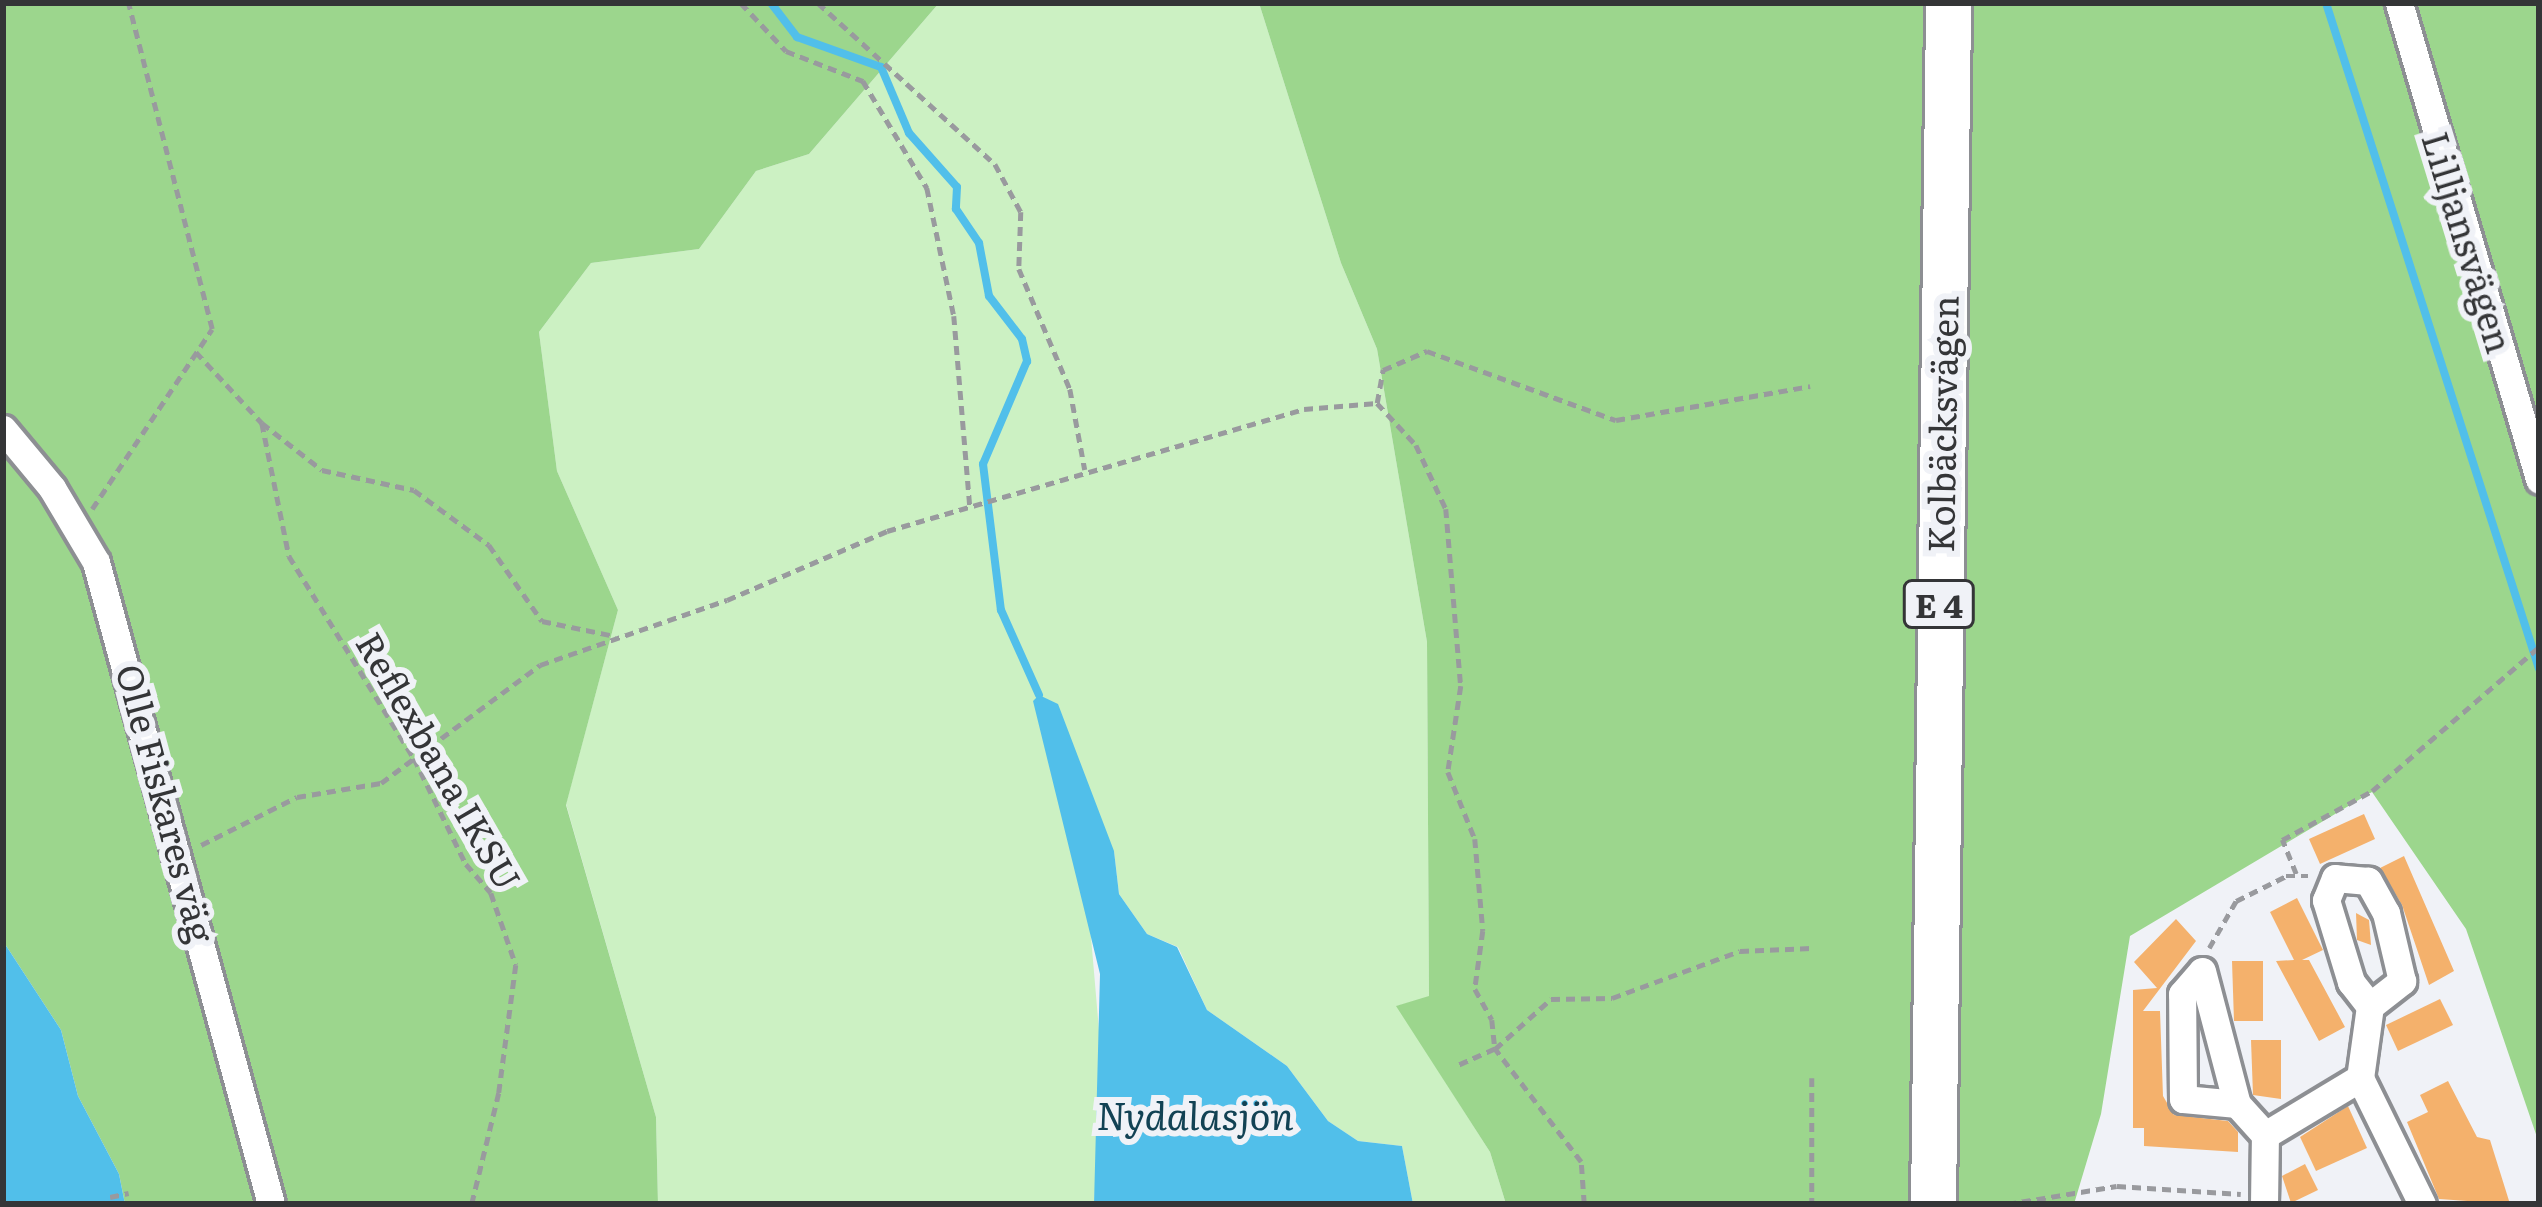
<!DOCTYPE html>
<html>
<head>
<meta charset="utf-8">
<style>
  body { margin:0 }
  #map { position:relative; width:2542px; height:1207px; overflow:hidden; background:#f0f2f7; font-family:Literata,serif }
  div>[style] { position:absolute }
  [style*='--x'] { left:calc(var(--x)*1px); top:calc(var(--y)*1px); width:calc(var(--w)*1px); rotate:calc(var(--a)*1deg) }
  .green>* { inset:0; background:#ccf1c3 }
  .forest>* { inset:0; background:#9cd68d }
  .water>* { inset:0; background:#51bfea }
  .stream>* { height:8px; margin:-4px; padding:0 4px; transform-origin:4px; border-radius:4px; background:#51bfea }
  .building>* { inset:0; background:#f4b16c }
  .path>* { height:4.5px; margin-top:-2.25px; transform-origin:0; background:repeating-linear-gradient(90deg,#999a9e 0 9px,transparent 0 15px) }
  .roads { filter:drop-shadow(3px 0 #8d8f93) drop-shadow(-3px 0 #8d8f93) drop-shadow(0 3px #8d8f93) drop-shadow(0 -3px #8d8f93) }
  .minor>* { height:27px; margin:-13.5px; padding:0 13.5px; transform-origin:13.5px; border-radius:13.5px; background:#fff }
  .trunk>* { height:45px; margin:-22.5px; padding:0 22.5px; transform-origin:22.5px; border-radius:22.5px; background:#fff }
  span { translate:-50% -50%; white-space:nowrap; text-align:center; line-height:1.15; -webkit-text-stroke:12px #f0f2f7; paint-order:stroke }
  .shield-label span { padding:3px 9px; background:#f0f2f7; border:3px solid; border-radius:9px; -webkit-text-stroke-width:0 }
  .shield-label { font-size:33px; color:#343537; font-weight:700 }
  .street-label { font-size:36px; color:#343537 }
  .water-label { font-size:39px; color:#124254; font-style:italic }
  .frame { position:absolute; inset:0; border:6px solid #343537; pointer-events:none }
</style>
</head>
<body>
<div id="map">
  <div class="green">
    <div style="clip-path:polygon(939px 3px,1259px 3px,1341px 263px,1377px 349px,1427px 642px,1429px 997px,1397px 1006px,1490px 1152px,1506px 1204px,1413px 1204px,1402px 1146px,1358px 1141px,1328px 1121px,1287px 1066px,1207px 1010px,1178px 947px,1147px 934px,1119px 894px,1114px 851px,1088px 902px,1103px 1077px,1094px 1204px,658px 1204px,656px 1117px,566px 804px,618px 610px,557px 471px,539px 332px,591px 263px,699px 249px,756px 171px,809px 154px)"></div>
  </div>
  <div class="forest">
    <div style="clip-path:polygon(3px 3px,939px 3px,809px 154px,756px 171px,699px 249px,591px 263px,539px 332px,557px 471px,618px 610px,566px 805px,656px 1117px,658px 1204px,125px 1204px,119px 1174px,78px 1096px,61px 1030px,3px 941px)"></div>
    <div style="clip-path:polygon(1259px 3px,2539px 3px,2539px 1143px,2466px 929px,2372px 792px,2130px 936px,2101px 1114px,2074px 1204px,1506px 1204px,1490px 1152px,1396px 1006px,1429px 996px,1427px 642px,1377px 349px,1341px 263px)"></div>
  </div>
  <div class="water">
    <div style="clip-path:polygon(1039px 695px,1058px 704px,1114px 851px,1119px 894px,1147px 934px,1177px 947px,1207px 1010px,1287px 1066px,1328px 1121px,1358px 1141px,1402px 1146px,1413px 1204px,1094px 1204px,1100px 974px,1033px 701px)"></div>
    <div style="clip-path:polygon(3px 941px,61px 1030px,78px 1096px,119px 1174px,125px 1204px,3px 1204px)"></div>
  </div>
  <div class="stream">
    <div style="--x:771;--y:3;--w:43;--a:52.6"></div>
    <div style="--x:797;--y:37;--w:89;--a:19.7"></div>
    <div style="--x:881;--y:67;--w:72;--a:67"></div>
    <div style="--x:909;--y:133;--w:72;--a:48.4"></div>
    <div style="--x:957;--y:187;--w:22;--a:93"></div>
    <div style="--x:956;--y:209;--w:41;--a:55.9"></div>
    <div style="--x:979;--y:243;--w:54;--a:79.3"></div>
    <div style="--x:989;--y:296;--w:54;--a:52.5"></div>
    <div style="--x:1022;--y:339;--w:23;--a:77"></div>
    <div style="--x:1027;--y:361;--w:112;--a:113.1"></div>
    <div style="--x:983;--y:464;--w:147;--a:83"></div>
    <div style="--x:1001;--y:610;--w:93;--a:65.9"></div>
    <div style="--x:2326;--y:3;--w:699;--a:72.26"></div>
  </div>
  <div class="building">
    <div style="clip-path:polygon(2364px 814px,2375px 839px,2320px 864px,2309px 839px)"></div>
    <div style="clip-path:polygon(2404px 856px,2454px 971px,2429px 985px,2402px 905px,2380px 868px)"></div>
    <div style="clip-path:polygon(2297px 898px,2323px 950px,2302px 960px,2309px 960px,2345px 1027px,2319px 1041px,2276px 961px,2294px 960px,2270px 912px)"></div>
    <div style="clip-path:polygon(2356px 913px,2369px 920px,2371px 945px,2357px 940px)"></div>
    <div style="clip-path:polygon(2176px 919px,2196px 941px,2143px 1011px,2160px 1011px,2163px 1096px,2174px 1115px,2228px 1121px,2238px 1132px,2238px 1152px,2144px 1146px,2144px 1128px,2133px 1128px,2133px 990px,2157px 988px,2134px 962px)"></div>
    <div style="clip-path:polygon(2232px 961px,2263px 961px,2263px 1021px,2234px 1021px)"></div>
    <div style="clip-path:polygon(2440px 999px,2453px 1025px,2398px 1051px,2386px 1025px)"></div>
    <div style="clip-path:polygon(2251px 1040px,2281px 1040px,2281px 1099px,2253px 1095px)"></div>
    <div style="clip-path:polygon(2448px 1081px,2477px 1137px,2490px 1140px,2510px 1204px,2439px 1199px,2407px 1122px,2428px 1112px,2420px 1095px)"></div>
    <div style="clip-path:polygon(2348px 1106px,2367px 1148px,2316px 1171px,2300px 1137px)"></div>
    <div style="clip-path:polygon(2305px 1164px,2318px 1190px,2291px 1203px,2282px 1176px)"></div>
  </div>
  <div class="path">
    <div style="--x:741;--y:3;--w:66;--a:46.8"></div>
    <div style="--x:786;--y:51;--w:83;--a:21.3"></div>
    <div style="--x:863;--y:81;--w:125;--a:59.1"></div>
    <div style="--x:927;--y:188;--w:131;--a:78.1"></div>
    <div style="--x:954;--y:316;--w:190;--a:85.2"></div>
    <div style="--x:818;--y:3;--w:239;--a:42.3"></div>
    <div style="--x:995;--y:164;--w:55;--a:61.6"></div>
    <div style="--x:1021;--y:212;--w:57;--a:92"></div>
    <div style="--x:1019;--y:269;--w:130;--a:67"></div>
    <div style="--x:1070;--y:389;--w:82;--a:79.5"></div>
    <div style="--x:196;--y:352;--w:97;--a:47.1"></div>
    <div style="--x:262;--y:423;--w:76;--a:38.1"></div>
    <div style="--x:322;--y:470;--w:94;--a:12.3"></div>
    <div style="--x:414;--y:490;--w:93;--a:36.3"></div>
    <div style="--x:489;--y:545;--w:93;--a:55.1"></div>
    <div style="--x:542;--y:621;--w:75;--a:11.6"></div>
    <div style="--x:1377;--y:403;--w:57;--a:47.1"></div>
    <div style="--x:1416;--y:445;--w:71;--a:64.9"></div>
    <div style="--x:1446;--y:509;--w:178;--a:85.2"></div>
    <div style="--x:1461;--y:686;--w:87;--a:98.6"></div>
    <div style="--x:1448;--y:772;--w:72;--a:68.1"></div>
    <div style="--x:1475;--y:839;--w:92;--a:85"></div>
    <div style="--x:1483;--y:931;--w:59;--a:97.9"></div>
    <div style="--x:1475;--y:989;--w:35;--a:61"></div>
    <div style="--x:1492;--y:1020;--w:29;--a:84"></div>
    <div style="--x:1495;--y:1049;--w:39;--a:156"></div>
    <div style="--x:262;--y:423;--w:136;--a:78.5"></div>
    <div style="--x:289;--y:556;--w:238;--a:58.3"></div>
    <div style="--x:414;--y:758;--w:118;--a:63.9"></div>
    <div style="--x:466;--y:864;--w:38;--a:49"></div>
    <div style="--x:491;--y:893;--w:76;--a:70.9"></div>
    <div style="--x:516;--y:965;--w:129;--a:97.6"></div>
    <div style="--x:499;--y:1093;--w:114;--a:103.7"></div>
    <div style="--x:92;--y:509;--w:216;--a:-56.3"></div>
    <div style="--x:212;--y:329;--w:337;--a:-104.4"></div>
    <div style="--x:201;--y:845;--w:107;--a:-26.6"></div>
    <div style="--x:297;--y:797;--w:85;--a:-9.5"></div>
    <div style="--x:381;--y:783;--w:198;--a:-36.6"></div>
    <div style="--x:540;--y:665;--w:198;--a:-19.2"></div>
    <div style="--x:727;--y:600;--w:174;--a:-23.3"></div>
    <div style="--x:887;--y:531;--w:434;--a:-16.3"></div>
    <div style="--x:1304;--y:409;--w:73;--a:-4.7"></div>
    <div style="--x:1377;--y:403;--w:34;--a:-80"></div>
    <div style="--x:1383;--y:370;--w:48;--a:-23.4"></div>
    <div style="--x:1427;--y:351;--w:201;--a:20.1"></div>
    <div style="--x:1616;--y:420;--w:197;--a:-9.9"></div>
    <div style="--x:2296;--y:874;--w:37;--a:-112"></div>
    <div style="--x:2282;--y:840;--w:102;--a:-28.6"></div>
    <div style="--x:2372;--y:791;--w:221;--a:-40.8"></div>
    <div style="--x:2209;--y:948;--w:54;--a:-60.1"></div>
    <div style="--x:2236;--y:901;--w:56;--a:-26.6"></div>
    <div style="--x:2286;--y:876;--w:22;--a:0"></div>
    <div style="--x:1812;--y:1078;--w:126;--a:90"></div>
    <div style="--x:110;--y:1197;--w:19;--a:-12"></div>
    <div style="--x:1584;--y:1204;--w:42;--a:-94.1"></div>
    <div style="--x:1581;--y:1162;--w:142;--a:-127.3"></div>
    <div style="--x:1495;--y:1049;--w:75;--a:-41.8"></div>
    <div style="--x:1551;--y:999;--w:61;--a:-0.9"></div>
    <div style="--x:1612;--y:998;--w:136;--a:-20.2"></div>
    <div style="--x:1740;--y:951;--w:71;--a:-2.4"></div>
    <div style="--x:2007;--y:1204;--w:111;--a:-9.3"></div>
    <div style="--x:2117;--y:1186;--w:124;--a:3.7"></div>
  </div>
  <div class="roads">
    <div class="minor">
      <div style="--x:2399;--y:3;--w:497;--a:73.6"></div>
      <div style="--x:3;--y:429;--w:77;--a:50.3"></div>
      <div style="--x:52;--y:488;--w:86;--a:59.3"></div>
      <div style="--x:96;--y:562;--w:665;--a:74.75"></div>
      <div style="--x:2370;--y:1006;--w:41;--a:-38"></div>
      <div style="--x:2402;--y:981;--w:70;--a:-103.2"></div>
      <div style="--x:2386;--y:913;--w:37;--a:-119"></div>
      <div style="--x:2368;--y:881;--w:33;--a:-175"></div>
      <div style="--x:2335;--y:878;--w:24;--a:112"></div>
      <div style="--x:2326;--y:900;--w:86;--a:73"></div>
      <div style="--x:2351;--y:982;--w:31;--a:52"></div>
      <div style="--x:2370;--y:1006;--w:73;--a:97.9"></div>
      <div style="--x:2360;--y:1078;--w:140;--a:63.8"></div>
      <div style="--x:2237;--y:1104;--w:54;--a:-174.7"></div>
      <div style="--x:2183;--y:1099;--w:105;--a:-90.5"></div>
      <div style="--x:2182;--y:994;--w:30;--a:-49"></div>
      <div style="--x:2202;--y:971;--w:138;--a:75.3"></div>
      <div style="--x:2237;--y:1104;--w:42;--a:47.9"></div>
      <div style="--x:2264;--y:1204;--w:69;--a:-89.2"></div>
      <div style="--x:2265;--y:1135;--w:111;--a:-31"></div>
    </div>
    <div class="trunk">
      <div style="--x:1933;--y:1204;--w:1201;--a:-89.28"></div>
    </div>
  </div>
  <div class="shield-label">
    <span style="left:1939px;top:604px">E 4</span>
  </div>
  <div class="street-label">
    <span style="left:2469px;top:242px;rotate:73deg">Lilljansvägen</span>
    <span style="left:1941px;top:424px;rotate:-89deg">Kolbäcksvägen</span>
    <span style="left:440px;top:760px;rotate:60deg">Reflexbana IKSU</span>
    <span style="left:167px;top:803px;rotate:75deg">Olle Fiskares väg</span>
  </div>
  <div class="water-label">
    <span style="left:1195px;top:1113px">Nydalasjön</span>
  </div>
  <div class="frame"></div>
</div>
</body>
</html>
